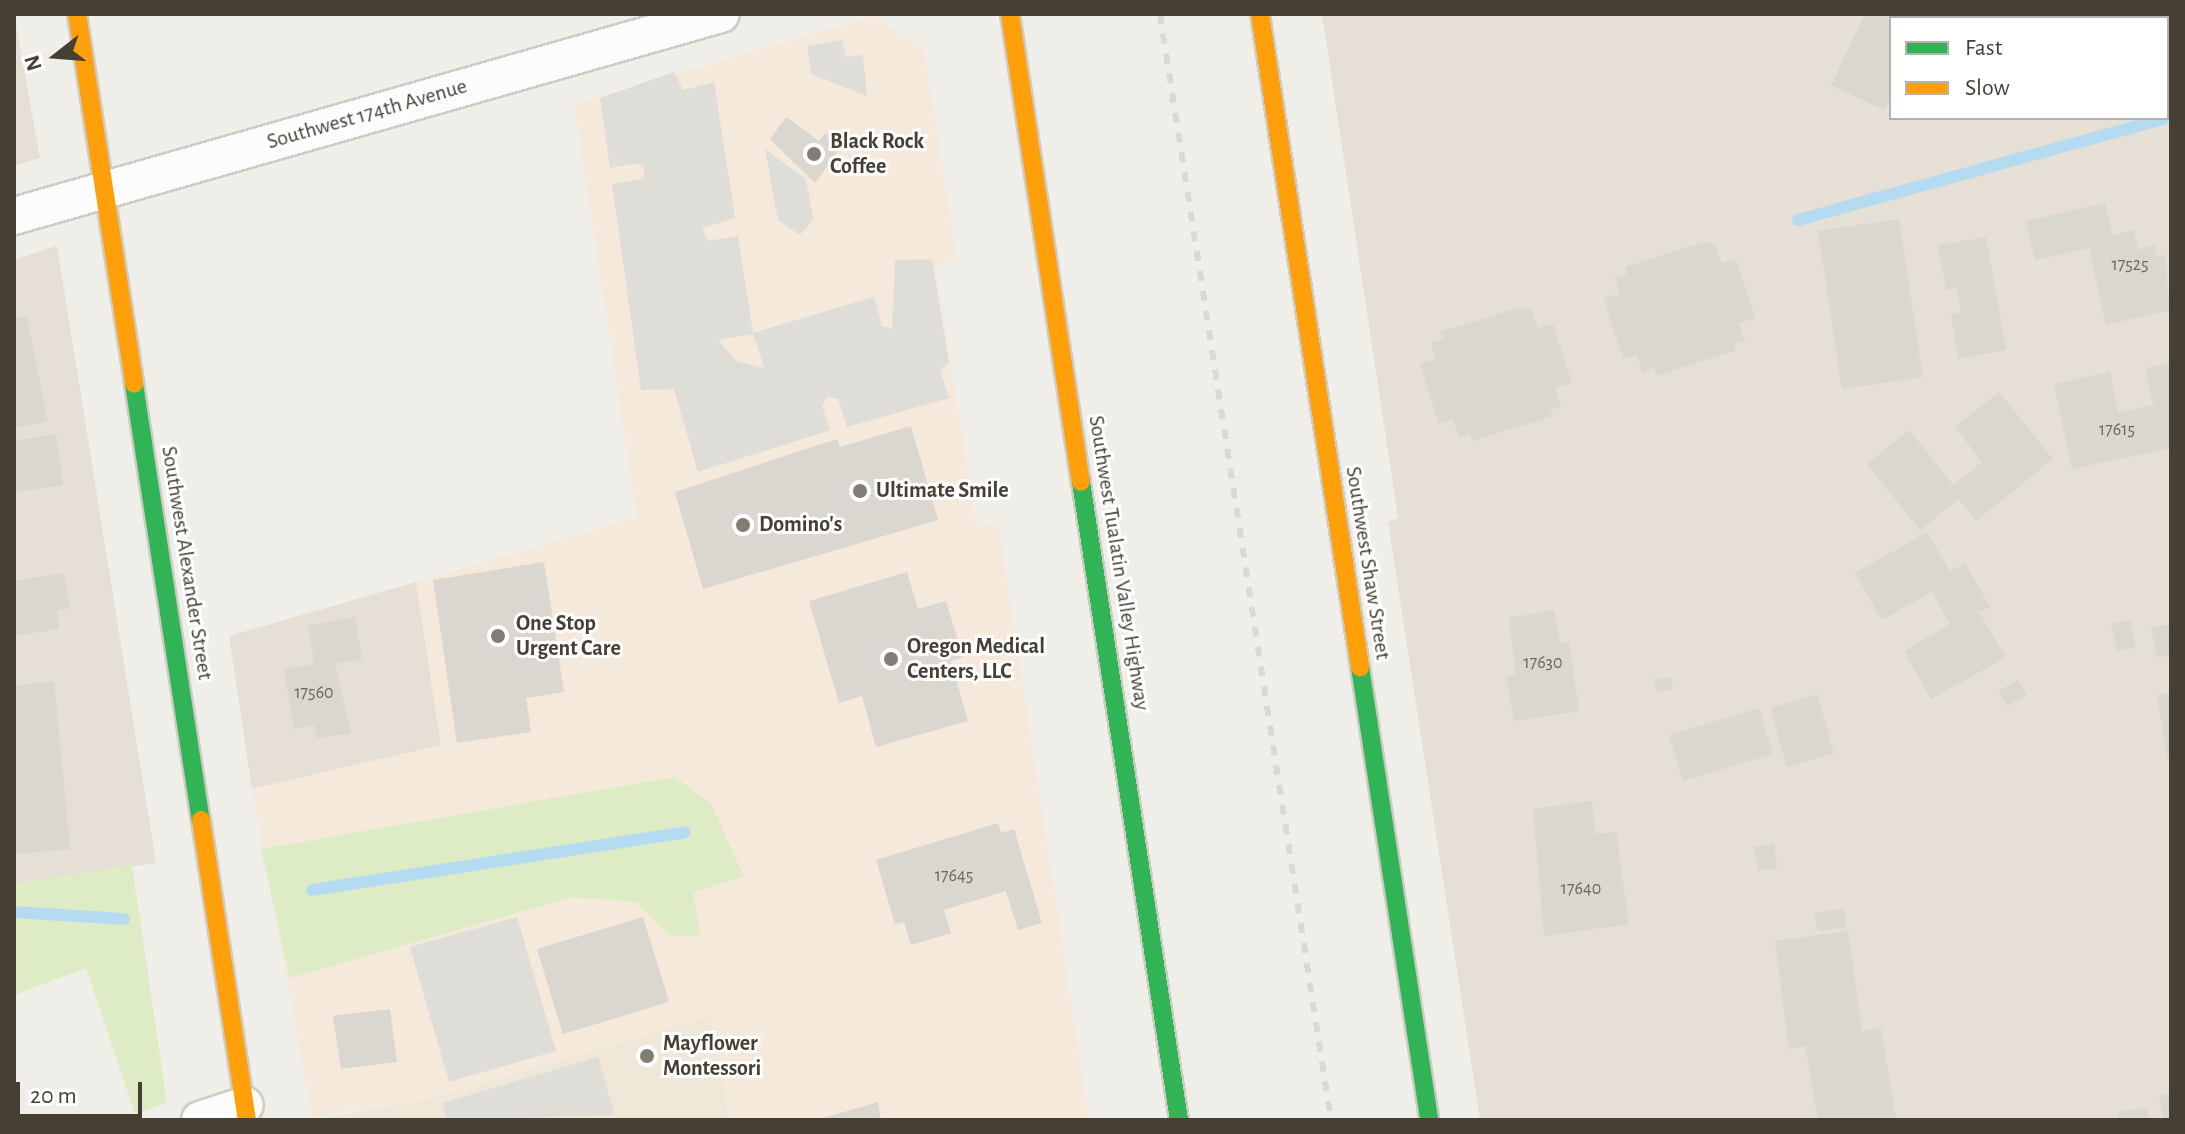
<!DOCTYPE html>
<html>
<head>
<meta charset="utf-8">
<style>
  body { margin:0 }
  #map { position:relative; width:2185px; height:1134px; overflow:hidden; background:#f0eee8; font-family:"Alegreya Sans",sans-serif }
  div>[style] { position:absolute }
  [style*='--x'] { left:calc(var(--x)*1px); top:calc(var(--y)*1px); width:calc(var(--w)*1px); rotate:calc(var(--a)*1deg) }
  .residential>* { inset:0; background:#e5dfd5 }
  .commercial>* { inset:0; background:#f4e9da }
  .education>* { inset:0; background:#efe8d9 }
  .green>* { inset:0; background:#deecc6 }
  .parking>* { inset:0; background:#dfddd8 }
  .stream>* { height:12px; margin:-6px; padding:0 6px; transform-origin:6px; border-radius:6px; background:#b5dbf1 }
  .building>* { inset:0; background:#dad6d0 }
  .roads { filter:drop-shadow(2px 0 #cecbc5) drop-shadow(-2px 0 #cecbc5) drop-shadow(0 2px #cecbc5) drop-shadow(0 -2px #cecbc5) }
  .street>* { height:36px; margin:-18px; padding:0 18px; transform-origin:18px; border-radius:18px; background:#fdfcfc }
  .fast>* { height:18px; margin:-9px; padding:0 9px; transform-origin:9px; border-radius:9px; background:#30b455 }
  .slow>* { height:18px; margin:-9px; padding:0 9px; transform-origin:9px; border-radius:9px; background:#ff9f0a }
  .rail>* { height:6px; margin-top:-3px; transform-origin:0; background:repeating-linear-gradient(90deg,#d9d9d8 0 10px,transparent 0 20px) }
  .dots>* { width:22px; height:22px; translate:-50% -50%; box-sizing:border-box; border:4px solid #fff; border-radius:50% }
  span { translate:-50% -50%; white-space:nowrap; text-align:center; line-height:1.15; -webkit-text-stroke:6px #fff; paint-order:stroke }
  .number-label { font-size:18px; color:#6c665c }
  .number-label span { -webkit-text-stroke-width:0 }
  .street-label { font-size:22px; color:#463f34 }
  .poi-label { font-size:22px; color:#463f34; font-weight:700 }
  .left { translate:0 -50%; text-align:left }
  .frame { position:absolute; inset:0; border:16px solid #463f34; pointer-events:none }
  .legend { position:absolute; left:1889px; top:16px; width:280px; height:104px; box-sizing:border-box; background:#fff; border:2px solid #b5b2ae; margin:0; padding:10px 14px; list-style:none; font-size:24px; color:#463f34 }
  .legend li { display:flex; align-items:center; gap:16px; height:40px }
  .legend b { width:40px; border:2px solid #b5b2ae }
  .north { position:absolute; left:16px; top:16px; width:80px; height:80px; -webkit-text-stroke:6px #fff; paint-order:stroke; rotate:253deg; font-size:22px; font-weight:700; line-height:32px; text-align:center; color:#463f34 }
  .north::after { content:''; display:block; margin:auto; width:28px; height:36px; background:#463f34; clip-path:polygon(50% 0,100% 100%,50% 72%,0 100%) }
  .scale { position:absolute; left:16px; top:1082px; width:126px; height:36px; box-sizing:border-box; border:4px solid #463f34; border-top:0; padding-left:10px; font-size:24px; line-height:28px; white-space:nowrap; color:#463f34; -webkit-text-stroke:6px #fff; paint-order:stroke }
</style>
</head>
<body>
<div id="map">
  <div class="residential">
    <div style="clip-path:polygon(14px 14px,40px 158px,14px 166px)"></div>
    <div style="clip-path:polygon(evenodd,1322px 14px,2171px 14px,2171px 1120px,1480px 1120px,1388px 522px,1398px 518px,1322px 14px,1891px 18px,2167px 18px,2167px 118px,1891px 118px,1891px 18px)"></div>
    <div style="clip-path:polygon(57px 246px,156px 863px,14px 884px,14px 260px)"></div>
    <div style="clip-path:polygon(416px 582px,441px 745px,252px 789px,229px 636px)"></div>
  </div>
  <div class="commercial">
    <div style="clip-path:polygon(873px 16px,924px 49px,957px 260px,936px 267px,976px 528px,998px 522px,1089px 1120px,729px 1120px,713px 1016px,437px 1097px,312px 1117px,252px 789px,441px 745px,416px 582px,637px 517px,574px 104px)"></div>
  </div>
  <div class="education">
    <div style="clip-path:polygon(712px 1016px,729px 1120px,312px 1120px,437px 1097px)"></div>
  </div>
  <div class="green">
    <div style="clip-path:polygon(675px 777px,711px 804px,744px 876px,693px 892px,700px 936px,669px 935px,636px 902px,573px 897px,290px 978px,261px 849px)"></div>
    <div style="clip-path:polygon(132px 865px,167px 1103px,135px 1114px,86px 968px,14px 995px,14px 884px)"></div>
  </div>
  <div class="parking">
    <div style="clip-path:polygon(842px 40px,846px 57px,863px 55px,867px 96px,811px 74px,807px 46px)"></div>
    <div style="clip-path:polygon(evenodd,674px 72px,683px 90px,714px 82px,735px 218px,702px 228px,707px 241px,738px 236px,753px 333px,874px 297px,882px 326px,892px 329px,895px 260px,932px 259px,949px 362px,940px 370px,949px 398px,847px 427px,838px 399px,828px 397px,822px 405px,830px 430px,698px 472px,674px 389px,641px 390px,612px 184px,643px 179px,645px 170px,638px 163px,610px 168px,600px 98px,674px 72px,753px 334px,764px 367px,764px 368px,736px 361px,718px 340px,753px 334px)"></div>
    <div style="clip-path:polygon(765px 149px,806px 179px,813px 220px,800px 235px,778px 220px)"></div>
    <div style="clip-path:polygon(517px 917px,556px 1051px,449px 1082px,410px 947px)"></div>
    <div style="clip-path:polygon(598px 1057px,615px 1115px,447px 1120px,442px 1103px)"></div>
  </div>
  <div class="stream">
    <div style="--x:1798;--y:220;--w:381;--a:-15.5"></div>
    <div style="--x:312;--y:890;--w:377;--a:-8.8"></div>
    <div style="--x:14;--y:912;--w:110;--a:3.6"></div>
  </div>
  <div class="building">
    <div style="clip-path:polygon(1865px 14px,1928px 14px,1891px 18px,1891px 95px,1884px 110px,1831px 85px)"></div>
    <div style="clip-path:polygon(786px 117px,819px 141px,825px 133px,842px 146px,815px 183px,770px 139px)"></div>
    <div style="clip-path:polygon(2105px 203px,2112px 235px,2134px 230px,2138px 249px,2154px 245px,2157px 256px,2165px 255px,2170px 310px,2106px 325px,2089px 248px,2035px 260px,2026px 221px)"></div>
    <div style="clip-path:polygon(1899px 219px,1923px 377px,1842px 389px,1818px 231px)"></div>
    <div style="clip-path:polygon(1986px 237px,2006px 350px,1958px 359px,1951px 314px,1961px 312px,1957px 288px,1946px 290px,1938px 245px)"></div>
    <div style="clip-path:polygon(1704px 242px,1716px 245px,1722px 263px,1736px 259px,1755px 318px,1739px 323px,1745px 341px,1734px 344px,1736px 350px,1656px 376px,1654px 368px,1642px 372px,1637px 354px,1623px 359px,1604px 299px,1620px 293px,1615px 278px,1627px 274px,1625px 267px)"></div>
    <div style="clip-path:polygon(1521px 307px,1532px 311px,1538px 328px,1553px 324px,1572px 383px,1556px 388px,1561px 406px,1551px 409px,1553px 416px,1472px 441px,1470px 434px,1459px 437px,1453px 419px,1439px 424px,1420px 364px,1436px 359px,1431px 343px,1444px 339px,1441px 332px)"></div>
    <div style="clip-path:polygon(27px 316px,48px 421px,14px 428px,14px 318px)"></div>
    <div style="clip-path:polygon(2171px 363px,2171px 448px,2072px 469px,2054px 384px,2110px 372px,2118px 413px,2153px 405px,2145px 368px)"></div>
    <div style="clip-path:polygon(1999px 392px,2053px 459px,1976px 521px,1959px 499px,1920px 530px,1867px 464px,1909px 430px,1953px 485px,1982px 462px,1955px 427px)"></div>
    <div style="clip-path:polygon(911px 426px,938px 520px,703px 589px,675px 492px,837px 439px,840px 447px)"></div>
    <div style="clip-path:polygon(56px 434px,63px 485px,14px 492px,14px 441px)"></div>
    <div style="clip-path:polygon(1927px 532px,1950px 571px,1965px 563px,1990px 607px,1979px 612px,2006px 657px,1931px 699px,1904px 651px,1950px 624px,1932px 592px,1882px 620px,1855px 573px)"></div>
    <div style="clip-path:polygon(544px 562px,564px 692px,526px 698px,531px 732px,457px 743px,433px 580px)"></div>
    <div style="clip-path:polygon(907px 572px,918px 609px,946px 601px,963px 657px,951px 661px,968px 721px,876px 747px,862px 696px,839px 703px,809px 601px)"></div>
    <div style="clip-path:polygon(64px 573px,70px 608px,57px 610px,59px 629px,14px 636px,14px 581px)"></div>
    <div style="clip-path:polygon(1554px 610px,1560px 643px,1569px 641px,1579px 711px,1514px 721px,1506px 676px,1516px 674px,1509px 618px)"></div>
    <div style="clip-path:polygon(355px 617px,362px 659px,335px 664px,351px 733px,317px 738px,314px 725px,294px 729px,284px 669px,314px 664px,308px 626px)"></div>
    <div style="clip-path:polygon(2130px 620px,2136px 647px,2117px 651px,2111px 624px)"></div>
    <div style="clip-path:polygon(2171px 624px,2171px 655px,2157px 657px,2151px 628px)"></div>
    <div style="clip-path:polygon(1671px 677px,1673px 689px,1657px 692px,1654px 679px)"></div>
    <div style="clip-path:polygon(2018px 680px,2027px 695px,2007px 706px,1998px 691px)"></div>
    <div style="clip-path:polygon(54px 681px,70px 849px,14px 854px,14px 686px)"></div>
    <div style="clip-path:polygon(2171px 693px,2171px 756px,2167px 757px,2157px 695px)"></div>
    <div style="clip-path:polygon(1817px 694px,1834px 753px,1787px 767px,1770px 708px)"></div>
    <div style="clip-path:polygon(1759px 708px,1773px 754px,1683px 781px,1669px 735px)"></div>
    <div style="clip-path:polygon(1592px 801px,1596px 834px,1616px 832px,1629px 924px,1544px 936px,1533px 809px)"></div>
    <div style="clip-path:polygon(998px 823px,1001px 833px,1014px 829px,1042px 923px,1018px 930px,1006px 891px,944px 910px,951px 933px,911px 945px,904px 922px,895px 924px,876px 860px)"></div>
    <div style="clip-path:polygon(1774px 844px,1777px 868px,1758px 871px,1754px 847px)"></div>
    <div style="clip-path:polygon(1844px 909px,1847px 927px,1818px 931px,1814px 913px)"></div>
    <div style="clip-path:polygon(643px 917px,669px 1002px,563px 1034px,537px 949px)"></div>
    <div style="clip-path:polygon(1848px 931px,1862px 1031px,1881px 1028px,1896px 1120px,1818px 1120px,1805px 1046px,1789px 1049px,1775px 941px)"></div>
    <div style="clip-path:polygon(390px 1009px,397px 1062px,341px 1069px,333px 1016px)"></div>
    <div style="clip-path:polygon(2171px 1094px,2171px 1120px,2163px 1120px,2159px 1096px)"></div>
    <div style="clip-path:polygon(878px 1102px,881px 1120px,820px 1120px,820px 1119px)"></div>
    <div style="clip-path:polygon(2146px 1108px,2148px 1120px,2119px 1120px,2118px 1112px)"></div>
  </div>
  <div class="roads">
    <div class="street">
      <div style="--x:14;--y:216;--w:735;--a:-15.95"></div>
      <div style="--x:200;--y:1120;--w:47;--a:-18.4"></div>
    </div>
    <div class="fast">
      <div style="--x:134;--y:384;--w:441;--a:81.3"></div>
      <div style="--x:1081;--y:482;--w:645;--a:81.27"></div>
      <div style="--x:1360;--y:667;--w:458;--a:81.3"></div>
    </div>
    <div class="slow">
      <div style="--x:77;--y:14;--w:374;--a:81.2"></div>
      <div style="--x:1010;--y:14;--w:473;--a:81.4"></div>
      <div style="--x:1260;--y:14;--w:661;--a:81.29"></div>
      <div style="--x:201;--y:820;--w:304;--a:81.3"></div>
    </div>
  </div>
  <div class="rail">
    <div style="--x:1160;--y:14;--w:1119;--a:81.21"></div>
  </div>
  <div class="dots">
    <div style="left:814px;top:154px;background:#827c73"></div>
    <div style="left:860px;top:491px;background:#827c73"></div>
    <div style="left:743px;top:525px;background:#827c73"></div>
    <div style="left:498px;top:636px;background:#827c73"></div>
    <div style="left:891px;top:659px;background:#827c73"></div>
    <div style="left:647px;top:1056px;background:#827c73"></div>
  </div>
  <div class="number-label">
    <span style="left:2130px;top:265px">17525</span>
    <span style="left:2117px;top:430px">17615</span>
    <span style="left:1543px;top:663px">17630</span>
    <span style="left:314px;top:693px">17560</span>
    <span style="left:954px;top:876px">17645</span>
    <span style="left:1581px;top:889px">17640</span>
  </div>
  <div class="street-label">
    <span style="left:367px;top:114px;rotate:-16deg">Southwest 174th Avenue</span>
    <span style="left:187px;top:563px;rotate:81deg">Southwest Alexander Street</span>
    <span style="left:1119px;top:563px;rotate:81deg">Southwest Tualatin Valley Highway</span>
    <span style="left:1368px;top:563px;rotate:81deg">Southwest Shaw Street</span>
  </div>
  <div class="poi-label">
    <span class="left" style="left:830px;top:154px">Black Rock<br>Coffee</span>
    <span class="left" style="left:876px;top:491px">Ultimate Smile</span>
    <span class="left" style="left:759px;top:525px">Domino's</span>
    <span class="left" style="left:516px;top:636px">One Stop<br>Urgent Care</span>
    <span class="left" style="left:907px;top:659px">Oregon Medical<br>Centers, LLC</span>
    <span class="left" style="left:663px;top:1056px">Mayflower<br>Montessori</span>
  </div>
  <div class="frame"></div>
  <ul class="legend">
  <li><b style="height:10px;background:#30b455"></b>Fast</li>
  <li><b style="height:10px;background:#ff9f0a"></b>Slow</li>
  </ul>
  <div class="north">N</div>
  <div class="scale">20 m</div>
</div>
</body>
</html>
